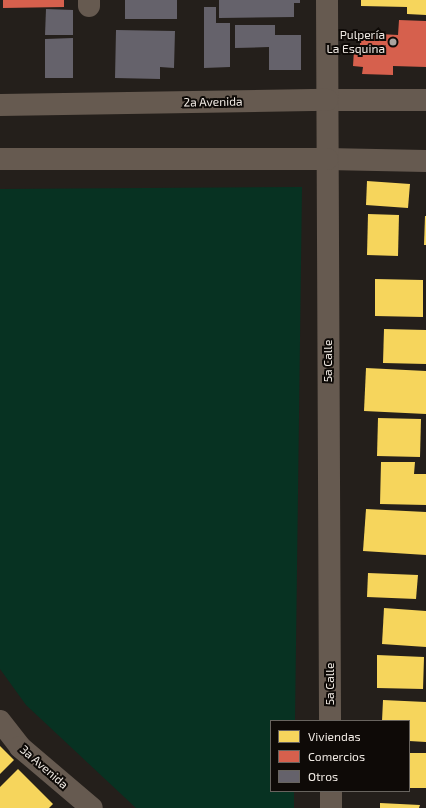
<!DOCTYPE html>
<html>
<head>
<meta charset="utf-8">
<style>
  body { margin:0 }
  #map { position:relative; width:426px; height:808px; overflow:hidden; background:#241f1b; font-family:"Exo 2",sans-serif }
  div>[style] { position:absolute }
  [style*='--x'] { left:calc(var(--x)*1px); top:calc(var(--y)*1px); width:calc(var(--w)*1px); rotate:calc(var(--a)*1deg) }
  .green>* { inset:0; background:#073222 }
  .homes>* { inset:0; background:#f6d55c }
  .shops>* { inset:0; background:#d6604d }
  .building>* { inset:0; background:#65626b }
  .minor>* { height:22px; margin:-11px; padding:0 11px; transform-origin:11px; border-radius:11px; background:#665a50 }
  .tertiary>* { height:22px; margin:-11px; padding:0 11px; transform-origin:11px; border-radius:11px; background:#665a50 }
  .dots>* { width:11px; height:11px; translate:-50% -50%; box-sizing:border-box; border:2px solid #0e0a07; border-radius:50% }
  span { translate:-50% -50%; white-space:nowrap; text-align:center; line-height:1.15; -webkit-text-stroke:4px #0e0a07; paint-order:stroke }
  .poi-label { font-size:12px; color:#f0eae4 }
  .right { translate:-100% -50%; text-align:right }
  .street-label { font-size:12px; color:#f0eae4 }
  .legend { position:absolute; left:270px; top:720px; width:140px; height:72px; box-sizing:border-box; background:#0e0a07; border:1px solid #68645f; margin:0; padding:5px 7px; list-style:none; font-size:12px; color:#f0eae4 }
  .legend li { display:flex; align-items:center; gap:8px; height:20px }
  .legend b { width:20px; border:1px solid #68645f }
</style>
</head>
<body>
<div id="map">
  <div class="green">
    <div style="clip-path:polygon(302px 187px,295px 721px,271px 721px,271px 791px,294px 791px,294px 808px,136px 808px,26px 705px,0 669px,0 189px)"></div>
  </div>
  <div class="homes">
    <div style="clip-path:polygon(361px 0,426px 0,426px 15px,407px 14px,407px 7px,361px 6px)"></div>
    <div style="clip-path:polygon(367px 181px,410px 184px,408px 208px,366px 205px)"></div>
    <div style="clip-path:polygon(368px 214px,399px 215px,398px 256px,367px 255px)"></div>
    <div style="clip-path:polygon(425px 216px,426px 216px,426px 245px,424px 245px)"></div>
    <div style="clip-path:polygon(375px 279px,423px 280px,423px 317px,375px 316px)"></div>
    <div style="clip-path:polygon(384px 329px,426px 330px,426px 364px,383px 363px)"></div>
    <div style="clip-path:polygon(366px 368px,426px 371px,426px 414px,364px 411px)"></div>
    <div style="clip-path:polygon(378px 418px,421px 419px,420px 457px,377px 456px)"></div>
    <div style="clip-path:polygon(381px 462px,415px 462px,414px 474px,426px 474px,426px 505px,380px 504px)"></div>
    <div style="clip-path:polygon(366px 509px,426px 512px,426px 555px,363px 551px)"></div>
    <div style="clip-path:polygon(368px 573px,418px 575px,416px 599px,367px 597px)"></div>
    <div style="clip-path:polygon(384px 608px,426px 611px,426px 647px,382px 644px)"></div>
    <div style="clip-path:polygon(377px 655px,424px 657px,423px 689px,377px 688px)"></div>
    <div style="clip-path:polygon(383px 700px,426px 702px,426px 742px,409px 741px,409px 721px,382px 721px)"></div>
    <div style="clip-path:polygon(0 746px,14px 760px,0 774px)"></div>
    <div style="clip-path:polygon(409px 753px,426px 753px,426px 788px,409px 788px)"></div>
    <div style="clip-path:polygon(18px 769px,53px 804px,49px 808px,0 808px,0 787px)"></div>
    <div style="clip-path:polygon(380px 803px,420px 805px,419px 808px,380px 808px)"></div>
  </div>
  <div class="shops">
    <div style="clip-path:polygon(3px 0,64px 0,64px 7px,3px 8px)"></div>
    <div style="clip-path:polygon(399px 20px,426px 21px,426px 67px,393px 66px,393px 75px,362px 74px,363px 67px,353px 66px,354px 50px,360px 50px,360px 33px,398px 35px)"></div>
  </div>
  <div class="building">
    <div style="clip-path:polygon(125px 0,177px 0,177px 19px,125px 19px)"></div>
    <div style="clip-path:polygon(219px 0,300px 0,300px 3px,294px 3px,294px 17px,219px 18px)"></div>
    <div style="clip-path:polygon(204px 7px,216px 7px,216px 23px,230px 23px,230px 67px,204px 68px)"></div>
    <div style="clip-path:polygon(46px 9px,73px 10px,73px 35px,45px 35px)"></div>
    <div style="clip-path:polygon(235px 25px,275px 25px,275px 35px,301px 35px,301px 70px,269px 70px,269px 47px,235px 48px)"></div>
    <div style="clip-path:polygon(116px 30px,175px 31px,174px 68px,160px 67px,160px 79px,115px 78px)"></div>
    <div style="clip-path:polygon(73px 38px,73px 78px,45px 78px,45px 39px)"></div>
  </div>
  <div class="minor">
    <div style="--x:89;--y:0;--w:6;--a:90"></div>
    <div style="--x:327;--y:100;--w:99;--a:0"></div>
    <div style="--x:327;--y:159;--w:99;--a:1.2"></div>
    <div style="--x:0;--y:721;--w:33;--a:52"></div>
    <div style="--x:20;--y:747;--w:94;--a:40.3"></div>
  </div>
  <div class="tertiary">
    <div style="--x:327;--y:0;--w:721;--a:89.76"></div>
    <div style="--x:0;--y:105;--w:327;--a:-0.9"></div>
    <div style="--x:0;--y:159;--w:327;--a:0"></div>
    <div style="--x:331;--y:791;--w:17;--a:90"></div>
  </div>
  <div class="dots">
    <div style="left:393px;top:42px;background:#a9a39e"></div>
  </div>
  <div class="poi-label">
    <span class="right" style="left:385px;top:42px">Pulpería<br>La Esquina</span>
  </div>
  <div class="street-label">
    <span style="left:213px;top:102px;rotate:-1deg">2a Avenida</span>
    <span style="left:328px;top:361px;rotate:-90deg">5a Calle</span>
    <span style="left:330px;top:684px;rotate:-90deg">5a Calle</span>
    <span style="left:44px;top:767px;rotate:41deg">3a Avenida</span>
  </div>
  <ul class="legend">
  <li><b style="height:11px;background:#f6d55c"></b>Viviendas</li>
  <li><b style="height:11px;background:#d6604d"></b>Comercios</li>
  <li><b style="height:11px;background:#65626b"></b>Otros</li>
  </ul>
</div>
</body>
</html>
